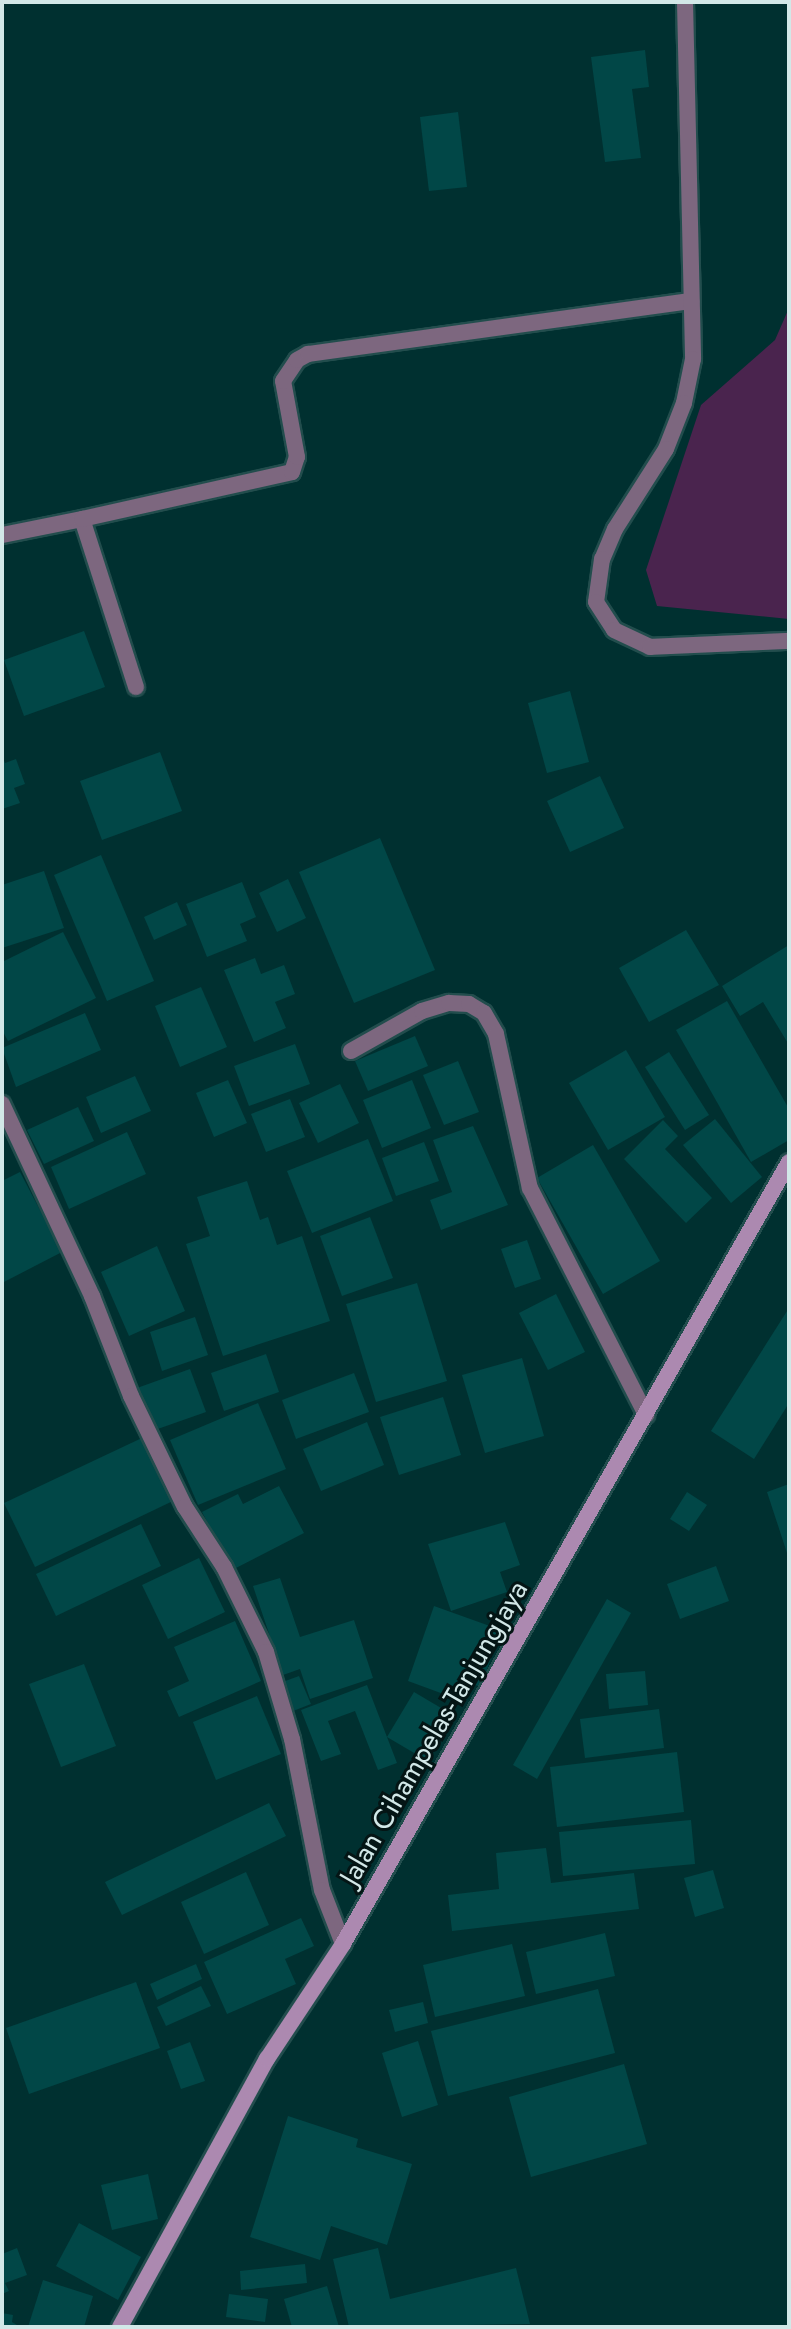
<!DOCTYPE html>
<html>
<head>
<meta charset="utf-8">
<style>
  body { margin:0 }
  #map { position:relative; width:791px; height:2329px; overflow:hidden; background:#003030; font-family:Jost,sans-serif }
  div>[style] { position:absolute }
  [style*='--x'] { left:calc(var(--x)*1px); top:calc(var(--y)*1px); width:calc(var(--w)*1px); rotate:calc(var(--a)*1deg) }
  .green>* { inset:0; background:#4a244e }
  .building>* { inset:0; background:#014747 }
  .roads { filter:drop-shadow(2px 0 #224d4d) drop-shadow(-2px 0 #224d4d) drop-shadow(0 2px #224d4d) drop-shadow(0 -2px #224d4d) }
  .minor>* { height:16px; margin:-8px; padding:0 8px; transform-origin:8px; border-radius:8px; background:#7d677f }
  .tertiary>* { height:16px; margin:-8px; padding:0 8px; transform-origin:8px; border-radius:8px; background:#7d677f }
  .secondary>* { height:16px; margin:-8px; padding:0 8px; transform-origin:8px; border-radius:8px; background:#ac89b0 }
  span { translate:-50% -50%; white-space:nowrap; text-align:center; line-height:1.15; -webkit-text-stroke:6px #041515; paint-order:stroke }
  .street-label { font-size:28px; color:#d2e8e8 }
  .frame { position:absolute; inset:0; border:4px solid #d2e8e8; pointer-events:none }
</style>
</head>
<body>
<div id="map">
  <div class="green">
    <div style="clip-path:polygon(789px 308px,789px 619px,657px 606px,646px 570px,701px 405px,775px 340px)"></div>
  </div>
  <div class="building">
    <div style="clip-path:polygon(645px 50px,649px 87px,632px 89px,641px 158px,605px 162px,591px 57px)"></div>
    <div style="clip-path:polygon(458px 112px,467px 187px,429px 191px,420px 117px)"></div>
    <div style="clip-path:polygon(84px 631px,105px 687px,24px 716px,4px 660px)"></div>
    <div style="clip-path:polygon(570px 691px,589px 762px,547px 773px,528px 703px)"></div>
    <div style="clip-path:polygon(160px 752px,182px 811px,102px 840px,80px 781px)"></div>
    <div style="clip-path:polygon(2px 756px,5px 763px,16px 759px,25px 784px,14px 788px,20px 803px,2px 809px)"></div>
    <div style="clip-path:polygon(600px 776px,624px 828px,570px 852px,547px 801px)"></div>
    <div style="clip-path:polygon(380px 838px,435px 970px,354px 1003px,299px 872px)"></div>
    <div style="clip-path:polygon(101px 855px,154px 981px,107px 1001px,54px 875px)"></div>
    <div style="clip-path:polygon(44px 871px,64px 928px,2px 948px,2px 885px)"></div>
    <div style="clip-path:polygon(288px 879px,306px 918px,277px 932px,259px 893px)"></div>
    <div style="clip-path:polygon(242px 882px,256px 917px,240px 924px,247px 941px,207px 957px,186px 904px)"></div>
    <div style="clip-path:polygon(177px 902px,187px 925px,154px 940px,144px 917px)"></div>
    <div style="clip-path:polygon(686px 930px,719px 985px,649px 1022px,619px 968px)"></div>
    <div style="clip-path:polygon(63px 932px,96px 998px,8px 1041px,2px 1030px,2px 962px)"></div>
    <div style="clip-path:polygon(789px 945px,789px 1045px,763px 1002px,740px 1016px,722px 986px)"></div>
    <div style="clip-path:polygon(255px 958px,261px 974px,284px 965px,295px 994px,275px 1002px,286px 1028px,254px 1042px,224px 970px)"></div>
    <div style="clip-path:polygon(201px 987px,227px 1047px,180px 1067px,155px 1006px)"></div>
    <div style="clip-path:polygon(727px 1001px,789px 1109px,789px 1140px,751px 1162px,676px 1030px)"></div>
    <div style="clip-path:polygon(85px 1013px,101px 1050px,16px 1087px,2px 1048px)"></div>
    <div style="clip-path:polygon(415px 1036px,428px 1066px,368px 1091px,355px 1061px)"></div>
    <div style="clip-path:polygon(295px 1044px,310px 1084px,249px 1106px,234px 1066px)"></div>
    <div style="clip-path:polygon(626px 1050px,665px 1117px,608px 1150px,569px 1083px)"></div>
    <div style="clip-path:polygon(669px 1052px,709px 1115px,685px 1130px,645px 1067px)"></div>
    <div style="clip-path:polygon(458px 1061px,479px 1112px,444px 1125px,423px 1075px)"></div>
    <div style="clip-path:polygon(135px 1076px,151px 1111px,101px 1133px,86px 1097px)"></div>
    <div style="clip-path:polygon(228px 1080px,247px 1123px,214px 1137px,196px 1093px)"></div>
    <div style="clip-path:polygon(412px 1080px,431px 1128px,382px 1148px,363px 1100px)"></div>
    <div style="clip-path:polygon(340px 1084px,359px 1123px,318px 1143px,299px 1103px)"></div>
    <div style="clip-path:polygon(290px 1099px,305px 1137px,266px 1152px,251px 1114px)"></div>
    <div style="clip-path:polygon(78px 1107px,94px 1141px,44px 1164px,27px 1130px)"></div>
    <div style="clip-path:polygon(715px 1119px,762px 1177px,731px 1203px,683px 1145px)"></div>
    <div style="clip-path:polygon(663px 1120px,678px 1136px,665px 1149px,712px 1198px,686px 1223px,624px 1159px)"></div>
    <div style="clip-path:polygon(473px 1126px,508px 1205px,441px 1230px,430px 1200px,452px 1192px,433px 1140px)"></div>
    <div style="clip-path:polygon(127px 1132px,146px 1174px,69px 1209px,51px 1167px)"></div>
    <div style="clip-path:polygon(368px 1139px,393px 1201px,312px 1233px,287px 1171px)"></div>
    <div style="clip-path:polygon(424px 1142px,439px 1181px,396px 1196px,382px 1158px)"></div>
    <div style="clip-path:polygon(593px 1145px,660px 1261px,603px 1294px,537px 1178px)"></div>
    <div style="clip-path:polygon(20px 1172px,62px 1252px,2px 1283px,2px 1181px)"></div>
    <div style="clip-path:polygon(247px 1181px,260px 1220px,268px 1217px,277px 1245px,302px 1236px,330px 1321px,223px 1356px,186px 1244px,210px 1236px,197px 1197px)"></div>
    <div style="clip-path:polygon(370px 1217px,393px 1278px,342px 1296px,320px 1236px)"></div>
    <div style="clip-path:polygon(527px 1240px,541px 1279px,515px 1288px,501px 1249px)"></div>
    <div style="clip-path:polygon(157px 1246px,185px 1311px,129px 1336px,101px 1272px)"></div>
    <div style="clip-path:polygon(417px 1283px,447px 1381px,376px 1402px,346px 1304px)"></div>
    <div style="clip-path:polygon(556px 1294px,585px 1352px,548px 1370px,519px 1313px)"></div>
    <div style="clip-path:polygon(789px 1308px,789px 1403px,754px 1459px,711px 1431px)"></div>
    <div style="clip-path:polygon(195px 1317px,208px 1355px,162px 1371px,150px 1332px)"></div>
    <div style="clip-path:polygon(266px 1354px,279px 1392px,224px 1411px,211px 1373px)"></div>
    <div style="clip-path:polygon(522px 1358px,544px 1436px,485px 1453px,462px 1375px)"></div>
    <div style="clip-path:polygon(190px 1369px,206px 1412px,152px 1431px,137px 1388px)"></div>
    <div style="clip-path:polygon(354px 1373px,369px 1412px,296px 1439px,282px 1400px)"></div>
    <div style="clip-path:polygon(443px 1397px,461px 1455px,399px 1475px,380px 1417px)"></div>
    <div style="clip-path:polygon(258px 1403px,286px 1469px,198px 1505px,170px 1440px)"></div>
    <div style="clip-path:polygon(367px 1422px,384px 1465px,321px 1491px,303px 1449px)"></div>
    <div style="clip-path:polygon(144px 1437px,175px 1500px,35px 1567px,4px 1503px)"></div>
    <div style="clip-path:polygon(789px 1484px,789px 1556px,788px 1556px,767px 1492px)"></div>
    <div style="clip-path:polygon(279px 1486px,304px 1533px,232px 1570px,202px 1512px,238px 1494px,243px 1504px)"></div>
    <div style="clip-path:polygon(687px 1492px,707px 1505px,689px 1531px,670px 1519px)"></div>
    <div style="clip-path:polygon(505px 1522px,520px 1565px,500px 1572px,507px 1592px,451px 1611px,428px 1544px)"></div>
    <div style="clip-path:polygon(141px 1524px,161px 1566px,56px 1616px,36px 1574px)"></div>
    <div style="clip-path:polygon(199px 1558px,225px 1612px,168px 1639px,142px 1585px)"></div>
    <div style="clip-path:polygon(716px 1566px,729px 1601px,680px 1619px,667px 1584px)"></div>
    <div style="clip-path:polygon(280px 1578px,300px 1637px,354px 1620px,373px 1678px,310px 1699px,300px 1669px,283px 1675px,253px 1586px)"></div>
    <div style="clip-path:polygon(607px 1599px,631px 1613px,537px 1779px,513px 1765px)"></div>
    <div style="clip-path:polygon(434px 1606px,501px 1630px,481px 1687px,464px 1681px,457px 1699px,408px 1681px)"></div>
    <div style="clip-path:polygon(235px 1621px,261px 1681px,179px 1717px,167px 1691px,189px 1681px,174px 1647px)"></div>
    <div style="clip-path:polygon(84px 1664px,116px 1746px,61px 1767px,29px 1684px)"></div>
    <div style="clip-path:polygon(645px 1671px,648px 1705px,609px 1709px,606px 1674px)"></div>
    <div style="clip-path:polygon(299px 1676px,311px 1704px,288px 1713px,277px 1684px)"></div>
    <div style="clip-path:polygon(367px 1685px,397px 1763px,378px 1770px,355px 1711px,328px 1721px,341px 1754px,321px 1761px,301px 1710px)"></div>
    <div style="clip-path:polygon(414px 1692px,453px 1715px,426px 1760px,387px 1737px)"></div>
    <div style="clip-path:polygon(257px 1696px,281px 1754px,216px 1780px,193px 1722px)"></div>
    <div style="clip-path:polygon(659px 1709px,664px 1748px,585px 1758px,580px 1719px)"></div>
    <div style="clip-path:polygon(677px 1752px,684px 1812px,557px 1827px,550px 1767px)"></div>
    <div style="clip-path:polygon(269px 1803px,286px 1836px,122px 1915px,105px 1882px)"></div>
    <div style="clip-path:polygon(691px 1820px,695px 1864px,563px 1876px,559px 1832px)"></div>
    <div style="clip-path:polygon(546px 1848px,551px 1883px,634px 1873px,639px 1909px,452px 1931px,448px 1895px,499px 1889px,496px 1853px)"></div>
    <div style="clip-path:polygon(713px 1870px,724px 1908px,695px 1917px,684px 1878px)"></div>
    <div style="clip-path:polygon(246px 1872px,269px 1925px,204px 1954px,181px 1902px)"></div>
    <div style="clip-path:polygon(301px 1918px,314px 1946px,285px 1959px,296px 1984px,227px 2014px,204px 1962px)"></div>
    <div style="clip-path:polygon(605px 1933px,615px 1976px,536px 1994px,526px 1952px)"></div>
    <div style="clip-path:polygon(512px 1944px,525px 1996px,435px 2017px,423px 1965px)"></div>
    <div style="clip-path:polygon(196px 1964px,202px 1979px,157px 2000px,150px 1984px)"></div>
    <div style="clip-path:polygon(136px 1982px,160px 2048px,29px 2094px,6px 2028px)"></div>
    <div style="clip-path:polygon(201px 1986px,211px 2006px,166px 2026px,157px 2007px)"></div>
    <div style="clip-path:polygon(598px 1989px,615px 2053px,448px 2096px,431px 2031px)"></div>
    <div style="clip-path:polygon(423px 2002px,428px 2023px,395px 2032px,389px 2010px)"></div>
    <div style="clip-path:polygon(418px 2041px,438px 2105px,402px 2117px,382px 2053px)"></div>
    <div style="clip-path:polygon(190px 2042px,205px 2081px,181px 2089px,167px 2051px)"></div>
    <div style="clip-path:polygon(624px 2064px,647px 2144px,531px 2177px,509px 2097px)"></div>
    <div style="clip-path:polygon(288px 2116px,358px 2139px,356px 2147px,412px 2164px,387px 2245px,331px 2226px,320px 2260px,250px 2237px)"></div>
    <div style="clip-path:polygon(148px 2174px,158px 2219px,112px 2230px,101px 2185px)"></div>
    <div style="clip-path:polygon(79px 2223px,141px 2257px,118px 2300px,56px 2266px)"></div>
    <div style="clip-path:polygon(17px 2248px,27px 2275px,5px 2283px,9px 2291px,2px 2294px,2px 2254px)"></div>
    <div style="clip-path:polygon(378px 2248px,390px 2299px,516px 2268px,530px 2324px,349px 2327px,333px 2259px)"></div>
    <div style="clip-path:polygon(305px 2264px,307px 2283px,241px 2290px,240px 2271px)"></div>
    <div style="clip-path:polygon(43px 2280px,93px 2296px,84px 2327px,28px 2327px)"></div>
    <div style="clip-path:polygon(327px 2286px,339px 2327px,292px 2327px,284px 2299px)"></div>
    <div style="clip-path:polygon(229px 2294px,268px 2299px,265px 2322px,226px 2317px)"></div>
    <div style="clip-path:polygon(2px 2313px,13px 2315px,12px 2322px,20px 2327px,2px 2327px)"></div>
  </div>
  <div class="roads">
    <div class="minor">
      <div style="--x:2;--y:535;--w:82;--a:-11.3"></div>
      <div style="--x:136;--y:687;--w:176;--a:-107.8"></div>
      <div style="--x:82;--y:519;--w:215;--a:-12.6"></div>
      <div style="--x:292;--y:472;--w:16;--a:-72"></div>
      <div style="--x:297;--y:457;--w:77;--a:-100.4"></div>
      <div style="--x:283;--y:381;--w:25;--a:-56"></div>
      <div style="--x:297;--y:360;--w:13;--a:-29"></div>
      <div style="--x:308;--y:354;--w:387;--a:-7.9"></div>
      <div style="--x:351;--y:1051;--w:81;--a:-29.4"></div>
      <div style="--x:422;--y:1011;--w:28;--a:-17"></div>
      <div style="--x:449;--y:1003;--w:20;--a:3"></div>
      <div style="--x:469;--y:1004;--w:17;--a:31"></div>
      <div style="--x:484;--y:1013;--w:24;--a:60"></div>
      <div style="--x:496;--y:1034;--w:158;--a:77.6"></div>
      <div style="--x:530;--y:1188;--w:255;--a:62.9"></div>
      <div style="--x:2;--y:1104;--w:212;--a:64.9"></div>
      <div style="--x:92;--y:1296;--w:107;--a:68.7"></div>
      <div style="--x:131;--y:1396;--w:123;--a:64.1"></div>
      <div style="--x:185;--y:1507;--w:72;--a:57"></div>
      <div style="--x:224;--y:1567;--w:95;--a:63.7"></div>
      <div style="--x:266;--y:1652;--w:91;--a:73.4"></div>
      <div style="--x:292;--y:1739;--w:154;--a:78.8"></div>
      <div style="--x:322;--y:1890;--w:58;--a:68.7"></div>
    </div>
    <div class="tertiary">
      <div style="--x:685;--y:2;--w:357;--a:88.7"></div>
      <div style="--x:693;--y:359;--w:45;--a:101.6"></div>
      <div style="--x:684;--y:403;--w:49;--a:111.4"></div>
      <div style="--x:666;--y:449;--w:95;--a:122.5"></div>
      <div style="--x:615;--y:529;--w:33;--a:113"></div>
      <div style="--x:602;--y:559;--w:43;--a:97.9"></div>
      <div style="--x:596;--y:602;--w:33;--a:57"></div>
      <div style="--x:614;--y:630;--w:40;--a:25"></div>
      <div style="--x:650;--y:647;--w:139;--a:-2.5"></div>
    </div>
    <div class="secondary">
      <div style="--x:120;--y:2327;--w:306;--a:-61.3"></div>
      <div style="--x:267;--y:2059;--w:138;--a:-56.5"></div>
      <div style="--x:343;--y:1944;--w:900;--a:-60.3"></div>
    </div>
  </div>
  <div class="street-label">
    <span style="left:434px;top:1733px;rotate:-60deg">Jalan Cihampelas-Tanjungjaya</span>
  </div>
  <div class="frame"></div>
</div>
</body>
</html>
